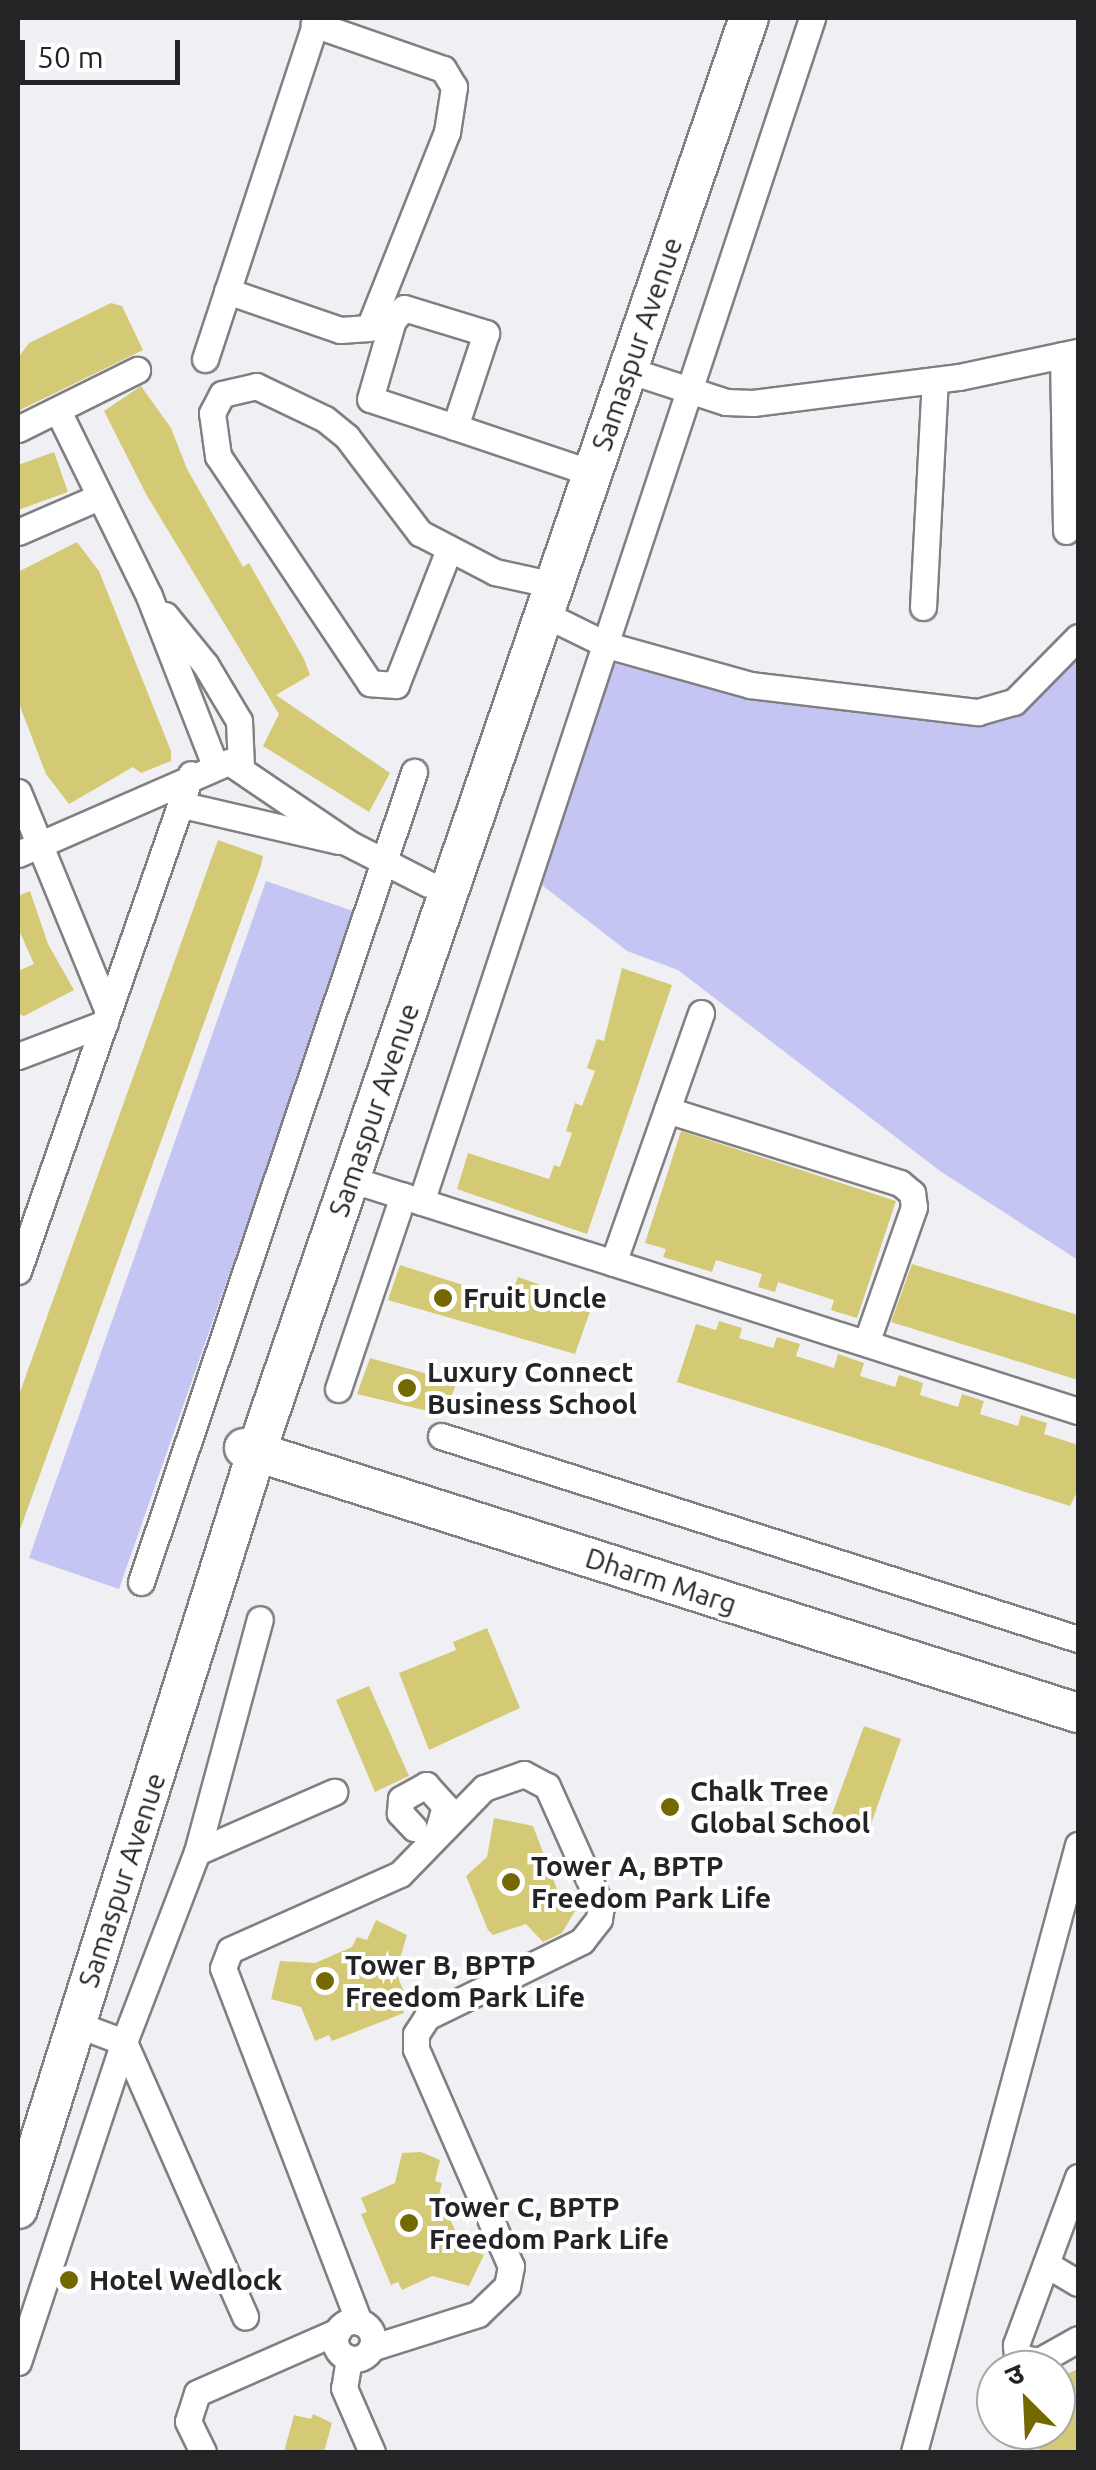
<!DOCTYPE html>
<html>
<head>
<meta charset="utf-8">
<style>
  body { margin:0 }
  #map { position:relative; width:1096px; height:2470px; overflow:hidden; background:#f0f0f4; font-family:Ubuntu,"Noto Sans Devanagari",sans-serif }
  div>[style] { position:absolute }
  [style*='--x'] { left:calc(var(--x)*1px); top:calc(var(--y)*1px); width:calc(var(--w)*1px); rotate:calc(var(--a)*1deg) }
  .green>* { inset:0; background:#c5c5f3 }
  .building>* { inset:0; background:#d4ca75 }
  .roads { filter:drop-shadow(2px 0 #808083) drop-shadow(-2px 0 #808083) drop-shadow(0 2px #808083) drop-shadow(0 -2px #808083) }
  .minor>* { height:25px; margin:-12.5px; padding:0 12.5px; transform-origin:12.5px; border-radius:12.5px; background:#fff }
  .minor>.ring { margin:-12.5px; padding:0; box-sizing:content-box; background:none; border:25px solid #fff; border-radius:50% }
  .secondary>* { height:38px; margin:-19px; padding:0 19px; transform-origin:19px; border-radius:19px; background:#fff }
  .dots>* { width:28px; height:28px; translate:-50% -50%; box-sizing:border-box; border:5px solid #fff; border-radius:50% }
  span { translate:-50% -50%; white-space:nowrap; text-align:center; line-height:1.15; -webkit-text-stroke:8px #fff; paint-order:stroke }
  .street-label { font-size:28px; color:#242426 }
  .poi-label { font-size:28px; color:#242426; font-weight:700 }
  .left { translate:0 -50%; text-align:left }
  .frame { position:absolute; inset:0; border:20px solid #242426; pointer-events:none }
  .north { position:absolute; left:976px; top:2350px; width:100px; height:100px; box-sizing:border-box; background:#fff; border:2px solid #a7a7a8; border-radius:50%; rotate:336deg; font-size:28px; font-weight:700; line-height:40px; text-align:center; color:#242426 }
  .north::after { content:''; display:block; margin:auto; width:35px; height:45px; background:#746901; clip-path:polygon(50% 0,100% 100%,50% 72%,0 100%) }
  .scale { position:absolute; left:20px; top:40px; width:160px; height:45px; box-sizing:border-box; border:5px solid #242426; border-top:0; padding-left:12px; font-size:30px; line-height:35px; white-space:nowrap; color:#242426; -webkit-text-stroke:8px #fff; paint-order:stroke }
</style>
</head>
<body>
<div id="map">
  <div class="green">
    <div style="clip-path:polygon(1078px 649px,1078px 1260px,940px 1171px,678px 970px,627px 951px,538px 882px,612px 663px,709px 687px,992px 719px)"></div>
    <div style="clip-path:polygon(266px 881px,356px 912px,119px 1589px,29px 1558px)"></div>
  </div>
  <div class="building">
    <div style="clip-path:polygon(111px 303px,122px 306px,143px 350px,18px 411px,18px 358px,29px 343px)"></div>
    <div style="clip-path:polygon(141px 386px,171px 428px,187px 469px,243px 567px,249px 563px,304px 659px,310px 675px,276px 695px,390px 773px,369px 812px,263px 746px,279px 714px,146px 494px,104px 411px)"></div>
    <div style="clip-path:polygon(54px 452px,68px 492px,18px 510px,18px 465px)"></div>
    <div style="clip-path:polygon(77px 542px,99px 571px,171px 751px,171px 761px,141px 773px,133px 767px,69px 804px,46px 774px,18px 701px,18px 572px)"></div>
    <div style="clip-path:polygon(218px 840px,263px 856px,261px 866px,18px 1535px,20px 1392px)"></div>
    <div style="clip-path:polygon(30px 891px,48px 944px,74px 990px,24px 1016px,18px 1014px,18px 971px,34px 964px,18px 928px,18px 896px)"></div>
    <div style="clip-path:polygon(622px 968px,672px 985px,587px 1234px,457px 1189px,468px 1153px,549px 1179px,554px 1165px,560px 1167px,572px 1133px,566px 1131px,575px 1103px,582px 1106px,595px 1071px,587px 1068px,597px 1039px,604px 1041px)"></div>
    <div style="clip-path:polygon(681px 1131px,896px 1201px,857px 1318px,831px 1310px,834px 1300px,778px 1282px,775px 1292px,758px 1287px,762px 1274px,716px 1260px,712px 1272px,663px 1257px,666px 1249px,645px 1243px)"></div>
    <div style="clip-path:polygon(912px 1264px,1078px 1315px,1078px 1380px,891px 1322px)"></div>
    <div style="clip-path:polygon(400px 1265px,510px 1300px,518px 1277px,593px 1303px,575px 1354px,388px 1300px)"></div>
    <div style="clip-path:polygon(719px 1321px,742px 1328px,739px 1338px,773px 1348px,777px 1337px,800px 1344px,796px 1356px,834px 1368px,838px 1354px,864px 1363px,860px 1376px,895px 1387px,899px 1375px,923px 1383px,920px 1395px,958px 1407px,962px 1394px,984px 1401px,980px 1414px,1018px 1426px,1021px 1415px,1047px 1423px,1044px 1434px,1078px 1445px,1078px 1490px,1070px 1506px,677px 1382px,696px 1324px,716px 1330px)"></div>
    <div style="clip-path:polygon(370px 1358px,457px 1382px,444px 1415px,357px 1394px)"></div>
    <div style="clip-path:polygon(487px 1628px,520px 1708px,429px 1750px,399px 1673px,456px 1650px,453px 1642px)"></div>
    <div style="clip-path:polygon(369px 1686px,409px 1776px,375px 1792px,336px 1700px)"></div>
    <div style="clip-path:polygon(864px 1726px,901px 1739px,869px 1830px,831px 1817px)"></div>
    <div style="clip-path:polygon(494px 1818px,533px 1826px,562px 1902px,575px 1911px,562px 1933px,543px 1942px,526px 1924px,493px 1935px,488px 1930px,466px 1876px,487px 1857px)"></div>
    <div style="clip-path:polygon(376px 1920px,407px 1935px,396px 1972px,408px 2002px,401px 2006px,404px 2013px,332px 2041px,329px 2035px,315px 2041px,301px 2007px,271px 1999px,280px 1961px,315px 1963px,352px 1947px,357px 1937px,367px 1940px)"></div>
    <div style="clip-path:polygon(421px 2152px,440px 2160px,435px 2181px,442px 2183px,439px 2195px,456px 2232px,467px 2236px,463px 2247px,484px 2255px,469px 2286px,432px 2276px,402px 2290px,398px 2282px,391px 2285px,361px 2214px,367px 2212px,361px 2198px,395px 2183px,402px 2153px)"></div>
    <div style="clip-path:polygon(1078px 2369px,1078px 2452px,1040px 2452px,1031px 2430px,1056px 2430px,1056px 2379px)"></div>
    <div style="clip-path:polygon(313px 2414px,332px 2423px,324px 2452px,284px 2452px,294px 2415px,311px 2419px)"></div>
  </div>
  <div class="roads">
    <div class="minor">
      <div style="--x:227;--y:291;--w:120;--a:19"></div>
      <div style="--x:340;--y:330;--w:29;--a:-4"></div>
      <div style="--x:369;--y:328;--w:211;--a:-68.3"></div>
      <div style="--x:447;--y:132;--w:46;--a:-81.2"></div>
      <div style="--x:454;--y:87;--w:21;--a:-121"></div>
      <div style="--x:443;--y:69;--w:137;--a:-160.8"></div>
      <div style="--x:1063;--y:355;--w:176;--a:89"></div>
      <div style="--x:205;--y:359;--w:359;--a:-71.8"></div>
      <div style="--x:628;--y:370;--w:103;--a:18.1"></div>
      <div style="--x:726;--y:402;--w:27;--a:2"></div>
      <div style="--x:753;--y:403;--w:208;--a:-7.2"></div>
      <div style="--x:959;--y:377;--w:122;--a:-11.9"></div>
      <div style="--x:58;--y:411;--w:206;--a:63.8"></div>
      <div style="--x:149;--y:596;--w:179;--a:68.7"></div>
      <div style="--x:455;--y:427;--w:89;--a:-161.8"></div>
      <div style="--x:370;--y:399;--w:82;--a:-73.8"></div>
      <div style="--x:393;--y:320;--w:16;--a:-47"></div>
      <div style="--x:404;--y:308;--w:86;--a:17"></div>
      <div style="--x:486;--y:333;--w:99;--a:108.3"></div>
      <div style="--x:455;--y:427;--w:126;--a:18.6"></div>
      <div style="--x:18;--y:429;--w:133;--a:-26.4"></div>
      <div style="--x:18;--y:532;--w:88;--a:-23.4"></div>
      <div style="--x:448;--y:552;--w:143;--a:111.4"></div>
      <div style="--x:396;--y:685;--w:26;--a:-176"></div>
      <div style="--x:370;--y:683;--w:273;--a:-123.8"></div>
      <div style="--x:218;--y:456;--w:43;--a:-97.9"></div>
      <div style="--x:212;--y:413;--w:21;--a:-62"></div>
      <div style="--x:222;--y:394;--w:35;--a:-13"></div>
      <div style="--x:256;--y:386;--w:76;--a:25.6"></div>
      <div style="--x:325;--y:419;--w:28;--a:39"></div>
      <div style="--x:347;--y:437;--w:121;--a:52.8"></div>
      <div style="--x:420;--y:533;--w:85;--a:27.5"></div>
      <div style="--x:495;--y:572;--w:42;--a:12.4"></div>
      <div style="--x:923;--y:607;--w:227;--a:-87"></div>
      <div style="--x:544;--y:614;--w:70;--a:26.2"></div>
      <div style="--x:607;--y:645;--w:148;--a:15.6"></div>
      <div style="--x:750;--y:685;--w:230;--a:6.8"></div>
      <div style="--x:978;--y:712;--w:37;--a:-16"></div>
      <div style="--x:1014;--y:702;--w:91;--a:-45.4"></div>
      <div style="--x:165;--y:615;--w:63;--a:50.8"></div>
      <div style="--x:205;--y:664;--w:66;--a:59.2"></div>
      <div style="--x:239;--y:721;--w:46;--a:87.5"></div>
      <div style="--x:18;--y:792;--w:237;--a:67.7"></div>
      <div style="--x:183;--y:805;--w:160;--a:13"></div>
      <div style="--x:18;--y:854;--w:230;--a:-23.6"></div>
      <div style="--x:229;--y:762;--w:144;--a:34.2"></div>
      <div style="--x:348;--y:843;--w:90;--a:27.1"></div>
      <div style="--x:18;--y:1056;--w:93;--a:-20.8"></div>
      <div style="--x:667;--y:1110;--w:244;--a:17.4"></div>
      <div style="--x:900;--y:1183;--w:16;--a:40"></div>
      <div style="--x:912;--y:1193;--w:14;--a:82"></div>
      <div style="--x:914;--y:1207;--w:144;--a:109.4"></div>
      <div style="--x:350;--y:1179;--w:764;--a:17.68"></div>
      <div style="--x:421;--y:1202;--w:1247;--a:-71.72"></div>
      <div style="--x:613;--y:1263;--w:265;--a:-70.6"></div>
      <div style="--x:18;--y:1271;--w:526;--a:-70.81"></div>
      <div style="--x:338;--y:1389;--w:204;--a:-71.4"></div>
      <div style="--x:441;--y:1436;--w:669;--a:17.68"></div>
      <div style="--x:141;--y:1582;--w:855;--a:-71.37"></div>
      <div style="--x:414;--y:1828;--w:21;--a:-133"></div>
      <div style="--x:400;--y:1813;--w:14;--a:-86"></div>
      <div style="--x:401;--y:1799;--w:29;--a:-29"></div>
      <div style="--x:426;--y:1785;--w:28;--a:48"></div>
      <div style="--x:445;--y:1806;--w:29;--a:106"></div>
      <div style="--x:197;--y:1852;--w:150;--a:-23.7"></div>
      <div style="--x:76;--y:2024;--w:51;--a:20.6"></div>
      <div style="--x:124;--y:2042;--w:300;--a:66.2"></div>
      <div style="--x:1078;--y:2177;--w:179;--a:110.3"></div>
      <div style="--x:1016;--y:2345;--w:12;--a:85"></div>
      <div style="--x:1017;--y:2357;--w:22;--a:10"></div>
      <div style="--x:1039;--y:2361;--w:45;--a:-29.4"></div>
      <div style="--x:1046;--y:2264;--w:37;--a:31"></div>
      <div class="ring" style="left:335px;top:2321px;width:13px;height:13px"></div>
      <div style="--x:359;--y:2322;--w:379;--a:-111"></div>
      <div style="--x:223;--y:1968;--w:19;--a:-69"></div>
      <div style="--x:230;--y:1950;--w:186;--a:-24.1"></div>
      <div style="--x:400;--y:1874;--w:120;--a:-45.7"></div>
      <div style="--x:484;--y:1788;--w:42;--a:-19.3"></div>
      <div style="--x:524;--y:1774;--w:26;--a:28"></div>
      <div style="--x:547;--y:1786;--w:132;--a:65.8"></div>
      <div style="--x:601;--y:1906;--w:13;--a:99"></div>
      <div style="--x:599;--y:1919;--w:28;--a:128"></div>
      <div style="--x:582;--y:1941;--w:173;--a:153.9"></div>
      <div style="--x:427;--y:2017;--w:20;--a:123"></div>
      <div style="--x:416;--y:2034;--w:15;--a:90"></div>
      <div style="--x:416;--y:2049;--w:237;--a:66.4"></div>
      <div style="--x:511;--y:2266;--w:20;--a:101"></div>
      <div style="--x:507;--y:2286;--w:40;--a:136"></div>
      <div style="--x:478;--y:2314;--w:112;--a:162.4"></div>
      <div style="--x:349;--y:2358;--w:30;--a:99"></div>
      <div style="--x:344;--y:2388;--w:70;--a:66.4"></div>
      <div style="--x:18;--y:2362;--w:337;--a:-71.7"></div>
      <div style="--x:124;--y:2042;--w:204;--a:-69"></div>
      <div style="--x:197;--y:1852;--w:241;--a:-74.9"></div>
      <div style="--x:203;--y:2452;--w:34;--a:-116"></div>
      <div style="--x:188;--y:2421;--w:29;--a:-72"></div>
      <div style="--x:197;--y:2393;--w:154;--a:-23.7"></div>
      <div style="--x:914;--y:2452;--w:629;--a:-74.88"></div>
    </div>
    <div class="secondary">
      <div style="--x:244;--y:1448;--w:875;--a:17.63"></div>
      <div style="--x:18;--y:2209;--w:805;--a:-72.51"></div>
      <div style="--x:260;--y:1441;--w:1505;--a:-71.04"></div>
    </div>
  </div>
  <div class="dots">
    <div style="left:443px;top:1298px;background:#746901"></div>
    <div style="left:407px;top:1388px;background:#746901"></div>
    <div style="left:670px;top:1807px;background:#746901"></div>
    <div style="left:511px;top:1882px;background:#746901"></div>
    <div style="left:325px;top:1981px;background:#746901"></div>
    <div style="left:409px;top:2223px;background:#746901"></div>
    <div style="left:69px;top:2280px;background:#746901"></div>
  </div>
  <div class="street-label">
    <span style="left:637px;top:344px;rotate:-71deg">Samaspur Avenue</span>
    <span style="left:374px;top:1110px;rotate:-71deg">Samaspur Avenue</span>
    <span style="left:661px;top:1581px;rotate:18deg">Dharm Marg</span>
    <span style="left:122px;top:1880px;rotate:-72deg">Samaspur Avenue</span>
  </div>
  <div class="poi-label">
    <span class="left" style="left:463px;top:1298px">Fruit Uncle</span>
    <span class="left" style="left:427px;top:1388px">Luxury Connect<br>Business School</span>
    <span class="left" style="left:690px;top:1807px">Chalk Tree<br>Global School</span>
    <span class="left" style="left:531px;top:1882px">Tower A, BPTP<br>Freedom Park Life</span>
    <span class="left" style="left:345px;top:1981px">Tower B, BPTP<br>Freedom Park Life</span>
    <span class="left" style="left:429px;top:2223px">Tower C, BPTP<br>Freedom Park Life</span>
    <span class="left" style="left:89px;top:2280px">Hotel Wedlock</span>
  </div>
  <div class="frame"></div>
  <div class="north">उ</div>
  <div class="scale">50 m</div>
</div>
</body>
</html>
